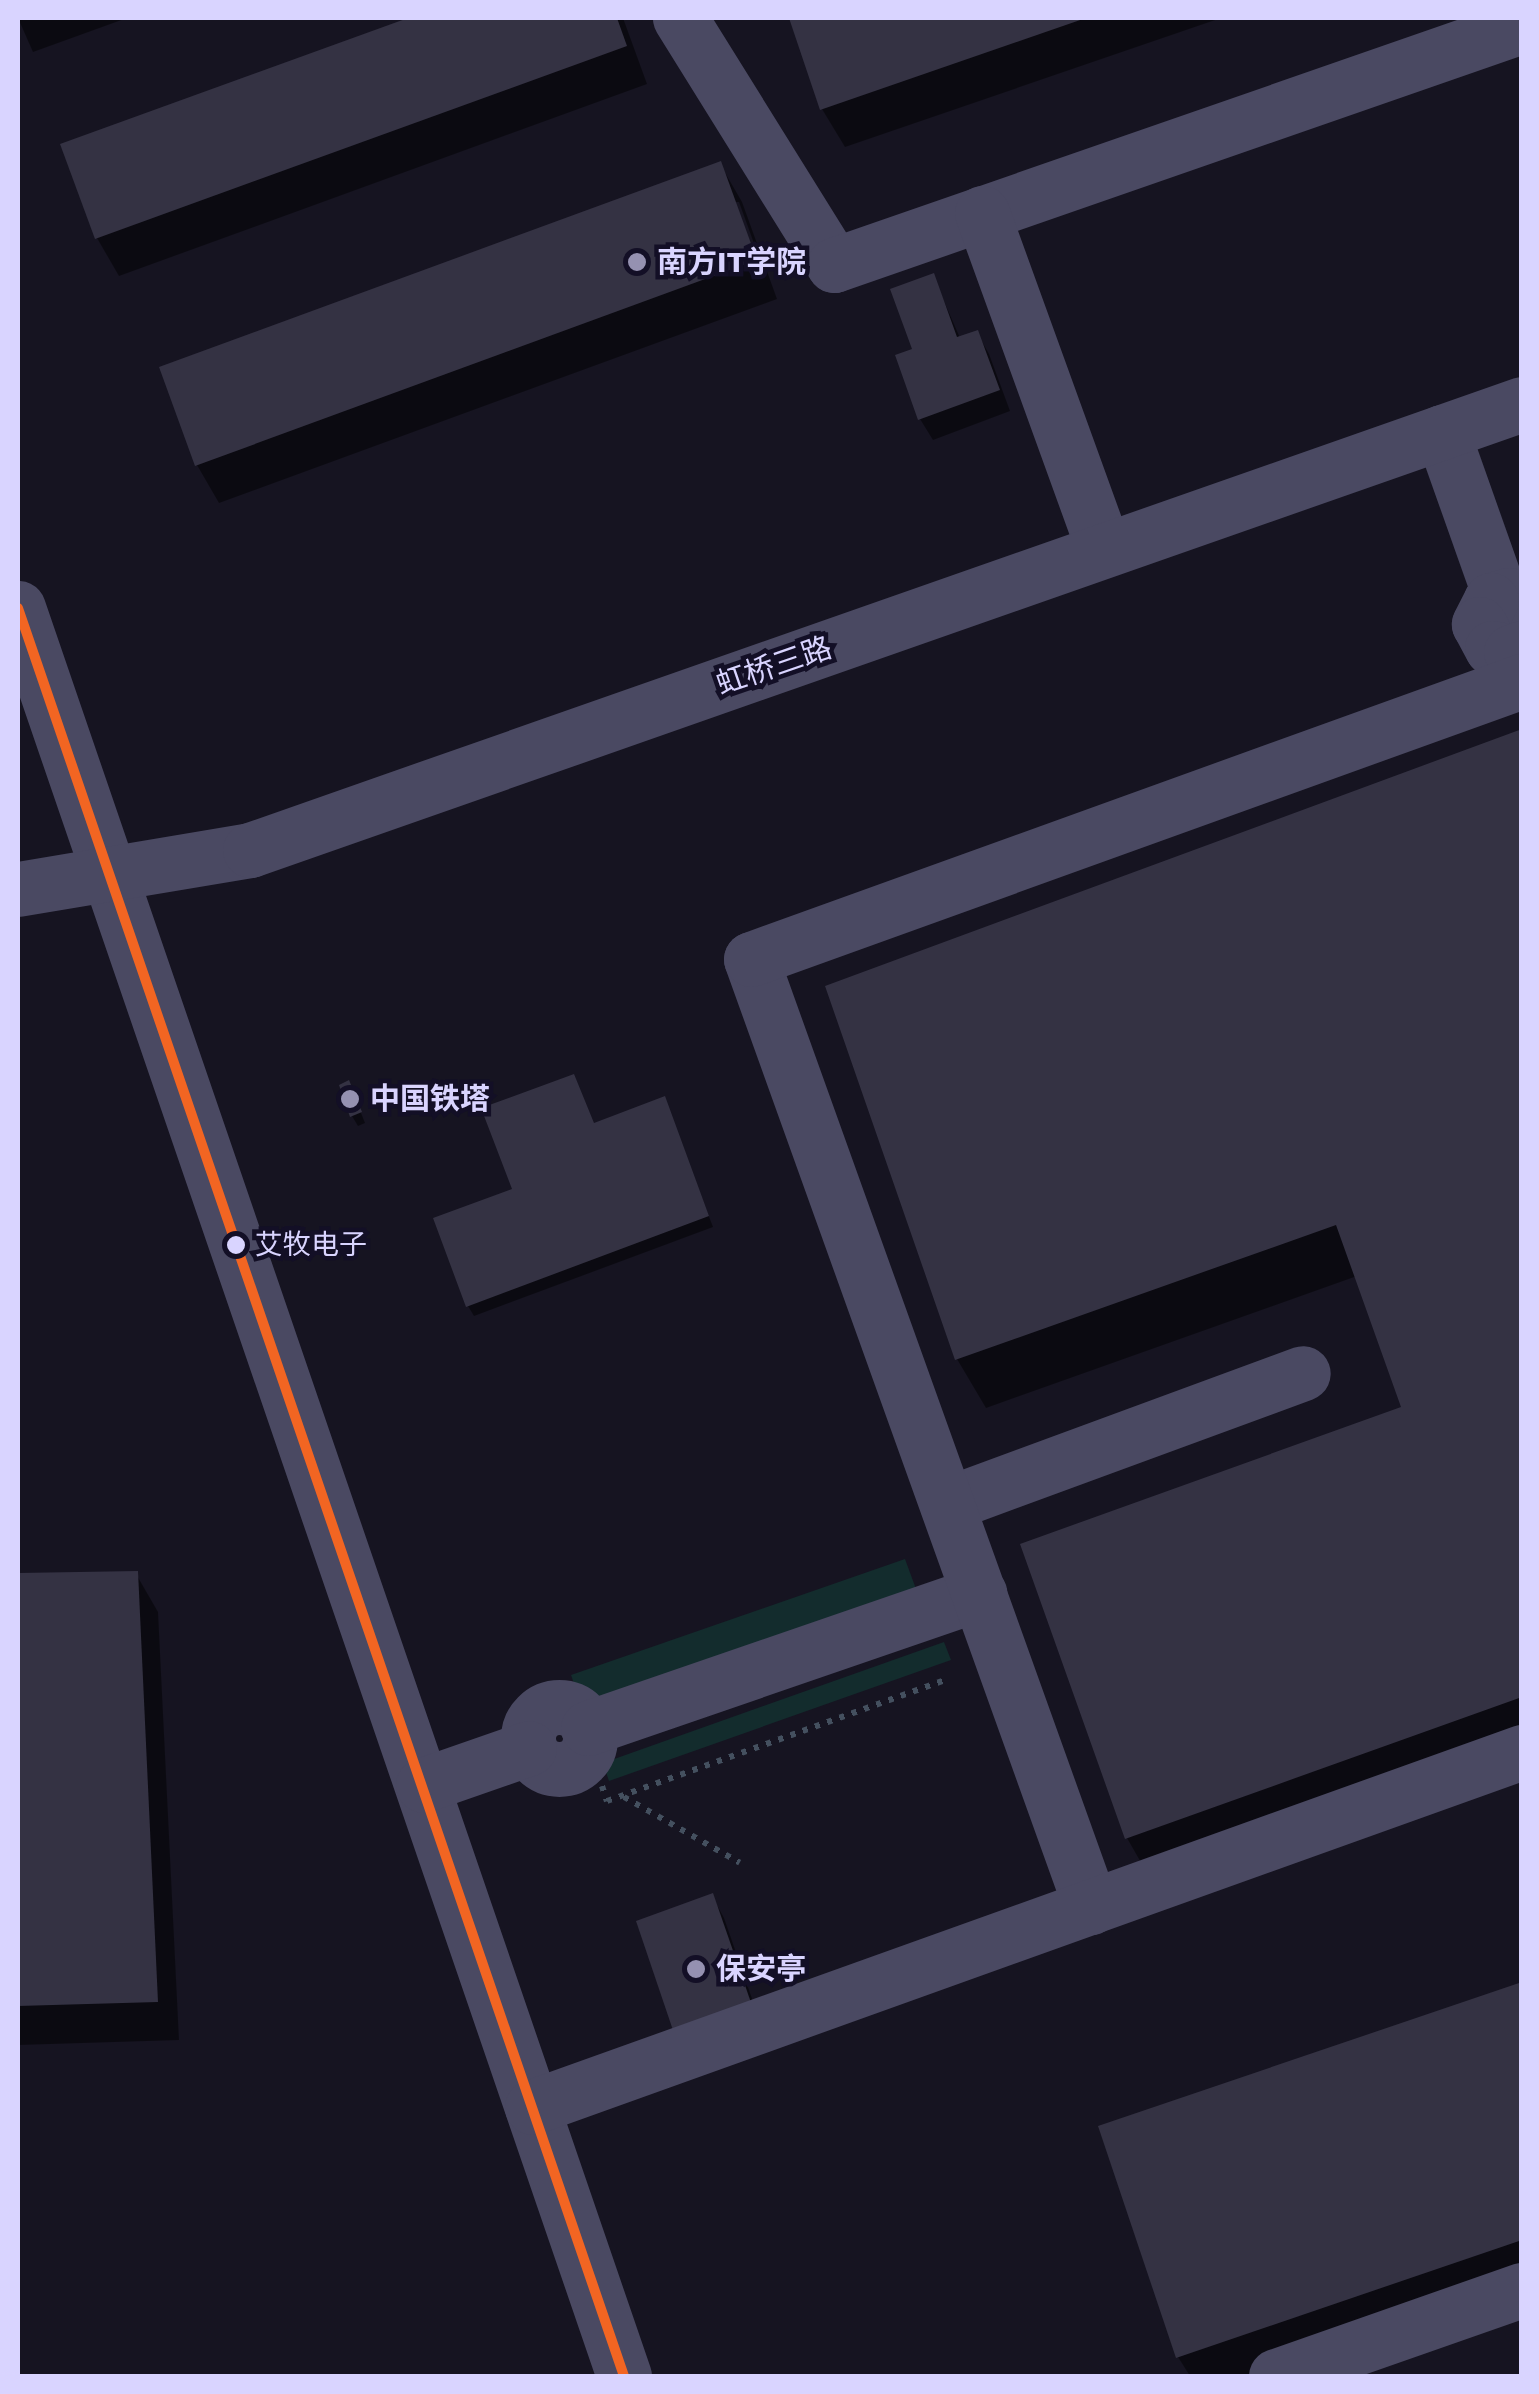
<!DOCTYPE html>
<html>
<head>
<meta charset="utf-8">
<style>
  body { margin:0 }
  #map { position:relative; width:1539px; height:2394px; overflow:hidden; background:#161421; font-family:"Work Sans","Noto Sans SC",sans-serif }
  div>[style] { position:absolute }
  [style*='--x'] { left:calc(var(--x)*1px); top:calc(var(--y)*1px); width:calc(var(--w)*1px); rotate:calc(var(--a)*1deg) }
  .green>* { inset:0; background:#132c2d }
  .shadow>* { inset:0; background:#0007 }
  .building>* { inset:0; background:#343243 }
  .path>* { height:6px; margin-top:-3px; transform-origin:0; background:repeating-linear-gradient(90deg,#44505f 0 5px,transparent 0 13px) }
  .minor>* { height:55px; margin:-27.5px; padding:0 27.5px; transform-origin:27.5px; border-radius:27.5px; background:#4a4962 }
  .minor>.ring { margin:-27.5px; padding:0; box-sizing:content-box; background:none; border:55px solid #4a4962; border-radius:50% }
  .bus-1>* { height:10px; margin:-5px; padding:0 5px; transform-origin:5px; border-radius:5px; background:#f26522 }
  .dots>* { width:28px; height:28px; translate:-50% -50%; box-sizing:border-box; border:5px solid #130f26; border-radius:50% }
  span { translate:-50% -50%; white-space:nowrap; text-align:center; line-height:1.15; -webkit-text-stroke:9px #130f26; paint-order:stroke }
  .bus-label { font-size:28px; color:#d9d4ff }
  .left { translate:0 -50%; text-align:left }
  .poi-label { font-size:30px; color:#d9d4ff; font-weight:700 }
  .street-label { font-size:30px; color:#d9d4ff }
  .frame { position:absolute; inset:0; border:20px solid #d9d4ff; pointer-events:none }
</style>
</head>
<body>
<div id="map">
  <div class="green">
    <div style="clip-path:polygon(905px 1559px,916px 1589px,582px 1707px,571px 1675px)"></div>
    <div style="clip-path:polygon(944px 1642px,951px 1660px,609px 1781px,603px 1763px)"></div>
  </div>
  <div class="shadow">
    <div style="clip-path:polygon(18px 18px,127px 18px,33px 52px)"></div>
    <div style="clip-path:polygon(416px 18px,623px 18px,647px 84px,119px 276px,97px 238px,64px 145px)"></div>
    <div style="clip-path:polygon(791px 18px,1221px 18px,845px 147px,822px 109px)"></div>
    <div style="clip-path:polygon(evenodd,720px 164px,742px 202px,777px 299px,219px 503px,197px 465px,720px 164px,733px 202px,739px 202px,764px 271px,759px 273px,733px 202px)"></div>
    <div style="clip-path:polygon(933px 276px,960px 338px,977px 333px,989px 354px,1010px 411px,933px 440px,920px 419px,915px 351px)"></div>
    <div style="clip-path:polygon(1522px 732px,1522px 1755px,1155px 1887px,1127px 1838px,1404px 1409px,1357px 1276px,986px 1408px,957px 1359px)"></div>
    <div style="clip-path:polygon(353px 1093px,365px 1123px,358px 1126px,352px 1116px)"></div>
    <div style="clip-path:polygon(664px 1099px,713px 1227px,474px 1316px,468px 1306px,515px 1191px)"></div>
    <div style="clip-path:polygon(136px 1574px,158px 1612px,179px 2040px,18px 2045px,18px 1575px)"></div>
    <div style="clip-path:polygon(712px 1896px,724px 1918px,766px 2039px,693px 2065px)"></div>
    <div style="clip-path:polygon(1522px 1984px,1522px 2298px,1291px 2376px,1190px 2376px,1178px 2357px)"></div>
  </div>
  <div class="building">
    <div style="clip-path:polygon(408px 18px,617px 18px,627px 46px,95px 239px,60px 144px)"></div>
    <div style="clip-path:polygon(789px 18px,1086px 18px,820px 110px)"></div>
    <div style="clip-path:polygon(721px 161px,757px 260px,195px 466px,159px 367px)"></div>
    <div style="clip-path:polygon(934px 273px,957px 337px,978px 330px,1000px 390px,918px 420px,895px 355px,912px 349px,890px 289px)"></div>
    <div style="clip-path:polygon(1522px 729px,1522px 1697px,1125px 1839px,1020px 1544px,1401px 1407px,1336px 1225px,955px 1360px,825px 986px)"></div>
    <div style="clip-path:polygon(574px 1074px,594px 1123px,665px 1096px,709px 1216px,466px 1307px,433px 1218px,512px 1189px,481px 1108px)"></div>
    <div style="clip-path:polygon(349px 1080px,362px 1112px,350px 1117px,339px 1085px)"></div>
    <div style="clip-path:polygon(138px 1571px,158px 2002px,18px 2006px,18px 1573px)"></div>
    <div style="clip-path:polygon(713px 1893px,756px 2017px,678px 2045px,636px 1921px)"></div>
    <div style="clip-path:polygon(1522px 1982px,1522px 2240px,1176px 2358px,1098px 2126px)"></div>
  </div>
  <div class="path">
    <div style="--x:602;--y:1786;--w:16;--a:72"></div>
    <div style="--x:607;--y:1801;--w:361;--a:-19.7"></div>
    <div style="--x:624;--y:1797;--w:133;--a:29.6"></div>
  </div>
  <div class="minor">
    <div style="--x:680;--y:18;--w:291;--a:58.1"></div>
    <div style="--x:834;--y:265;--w:728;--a:-19.16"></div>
    <div style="--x:982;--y:213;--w:358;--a:70.1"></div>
    <div style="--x:1442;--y:432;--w:174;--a:70.5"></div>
    <div style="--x:1522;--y:599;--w:14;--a:-163"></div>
    <div style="--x:1509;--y:595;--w:19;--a:164"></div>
    <div style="--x:1491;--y:600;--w:27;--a:117"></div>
    <div style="--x:1479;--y:624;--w:27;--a:62"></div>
    <div style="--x:1492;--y:648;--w:19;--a:12"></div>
    <div style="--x:1511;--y:652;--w:12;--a:-20"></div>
    <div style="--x:18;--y:608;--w:1869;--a:71.08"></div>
    <div style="--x:18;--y:889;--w:235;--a:-9.5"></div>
    <div style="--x:250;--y:850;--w:1348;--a:-19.32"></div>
    <div style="--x:947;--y:1504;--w:379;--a:-20.2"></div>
    <div class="ring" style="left:528px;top:1707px;width:7px;height:7px"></div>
    <div style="--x:588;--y:1728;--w:414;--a:-19"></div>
    <div style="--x:423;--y:1785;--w:112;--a:-19.2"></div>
    <div style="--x:1091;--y:1907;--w:1007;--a:-109.73"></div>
    <div style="--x:751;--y:959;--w:820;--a:-19.83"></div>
    <div style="--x:532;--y:2107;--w:1052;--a:-19.73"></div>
    <div style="--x:1276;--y:2376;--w:261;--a:-19.3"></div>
  </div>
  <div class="bus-1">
    <div style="--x:18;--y:608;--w:1869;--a:71.08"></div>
  </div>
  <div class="dots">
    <div style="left:637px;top:262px;background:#9591b1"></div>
    <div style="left:350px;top:1099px;background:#9591b1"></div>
    <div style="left:236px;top:1245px;background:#d9d4ff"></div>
    <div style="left:696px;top:1969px;background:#9591b1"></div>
  </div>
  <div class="bus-label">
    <span class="left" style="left:255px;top:1245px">艾牧电子</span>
  </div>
  <div class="poi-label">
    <span class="left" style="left:657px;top:262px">南方IT学院</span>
    <span class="left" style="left:370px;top:1099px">中国铁塔</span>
    <span class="left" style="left:716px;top:1969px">保安亭</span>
  </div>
  <div class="street-label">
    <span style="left:774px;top:666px;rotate:-19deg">虹桥三路</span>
  </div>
  <div class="frame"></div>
</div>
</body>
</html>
